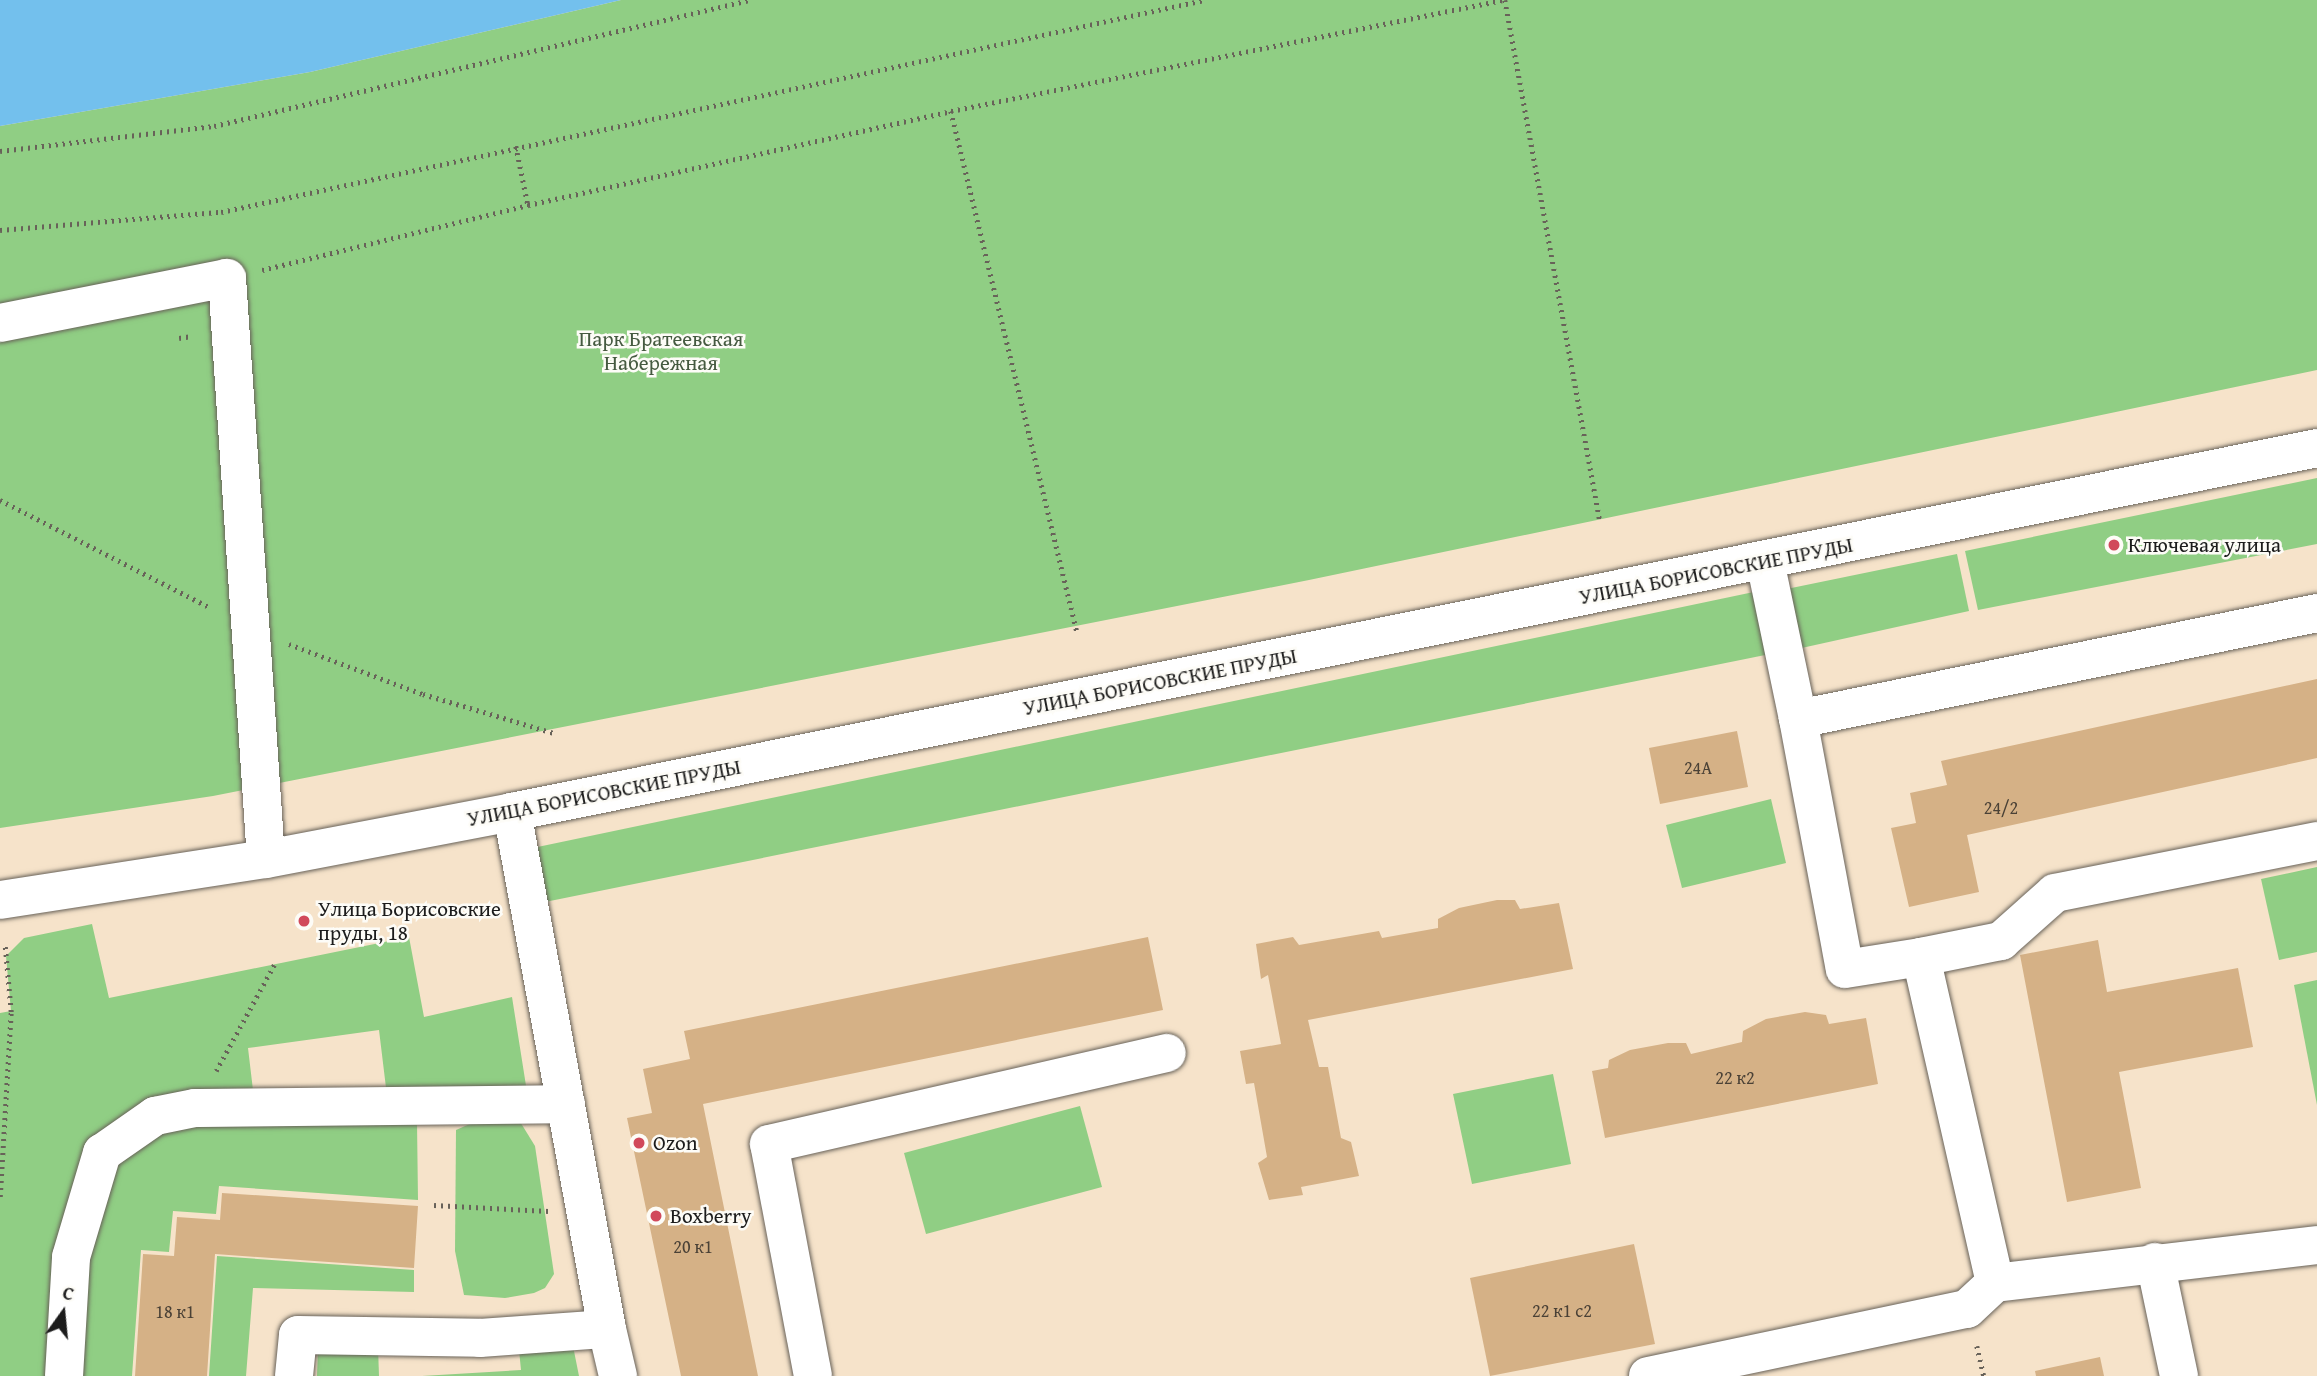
<!DOCTYPE html>
<html>
<head>
<meta charset="utf-8">
<style>
  body { margin:0 }
  #map { position:relative; width:2317px; height:1376px; overflow:hidden; background:#f6e3ca; font-family:"Gentium Book Plus",serif }
  div>[style] { position:absolute }
  .green>* { inset:0; background:#90ce84 }
  .water>* { inset:0; background:#73c0ed }
  .building>* { inset:0; background:#d5b186 }
  .path>* { height:4.5px; margin-top:-2.25px; transform-origin:0; background:repeating-linear-gradient(90deg,#686259 0 2px,transparent 0 7px) }
  .roads { filter:drop-shadow(0 0 2px #686259) drop-shadow(0 0 2px #686259) }
  .minor>* { height:38px; margin:-19px; padding:0 19px; transform-origin:19px; border-radius:19px; background:#fff }
  .dots>* { width:19px; height:19px; translate:-50% -50%; box-sizing:border-box; border:4px solid #fdfcf7; border-radius:50% }
  span { translate:-50% -50%; white-space:nowrap; text-align:center; line-height:1.15; -webkit-text-stroke:5px #fdfcf7; paint-order:stroke }
  .number-label { font-size:18px; color:#4a4136 }
  .number-label span { -webkit-text-stroke-width:0 }
  .park-label { font-size:21px; color:#455a40 }
  .poi-label { font-size:21px; color:#1c1c1c }
  .left { translate:0 -50%; text-align:left }
  .street-label { font-size:21px; color:#1c1c1c }
  .north { position:absolute; left:28px; top:1278px; width:70px; height:70px; -webkit-text-stroke:5px #fdfcf7; paint-order:stroke; rotate:15deg; font-size:19px; font-weight:700; line-height:28px; text-align:center; color:#1c1c1c }
  .north::after { content:''; display:block; margin:auto; width:24px; height:32px; background:#1c1c1c; clip-path:polygon(50% 0,100% 100%,50% 72%,0 100%) }
</style>
</head>
<body>
<div id="map">
  <div class="green">
    <i style="clip-path:polygon(621px 0,2317px 0,2317px 370px,1309px 580px,213px 796px,0 828px,0 126px,310px 72px)"></i>
    <i style="clip-path:polygon(2317px 478px,2317px 544px,1978px 610px,1965px 551px)"></i>
    <i style="clip-path:polygon(1957px 554px,1969px 611px,1788px 651px,1777px 591px)"></i>
    <i style="clip-path:polygon(1768px 589px,1780px 652px,540px 903px,528px 849px)"></i>
    <i style="clip-path:polygon(1771px 799px,1786px 863px,1682px 888px,1666px 825px)"></i>
    <i style="clip-path:polygon(2317px 867px,2317px 952px,2279px 960px,2261px 879px)"></i>
    <i style="clip-path:polygon(92px 924px,109px 998px,409px 937px,424px 1017px,512px 997px,527px 1092px,387px 1096px,379px 1030px,248px 1048px,255px 1107px,195px 1108px,102px 1153px,64px 1376px,0 1376px,0 1013px,11px 1011px,6px 956px,24px 938px)"></i>
    <i style="clip-path:polygon(2317px 980px,2317px 1105px,2294px 985px)"></i>
    <i style="clip-path:polygon(1553px 1074px,1571px 1164px,1472px 1184px,1453px 1094px)"></i>
    <i style="clip-path:polygon(1080px 1106px,1102px 1187px,926px 1234px,904px 1153px)"></i>
    <i style="clip-path:polygon(519px 1120px,535px 1146px,554px 1274px,545px 1288px,534px 1293px,505px 1298px,464px 1295px,455px 1251px,456px 1130px,472px 1123px)"></i>
    <i style="clip-path:polygon(417px 1122px,418px 1200px,219px 1186px,216px 1214px,173px 1211px,169px 1252px,141px 1250px,132px 1376px,69px 1376px,101px 1177px,176px 1123px)"></i>
    <i style="clip-path:polygon(217px 1256px,414px 1270px,414px 1292px,253px 1288px,246px 1376px,209px 1376px)"></i>
    <i style="clip-path:polygon(571px 1336px,579px 1376px,422px 1376px,521px 1370px,518px 1340px)"></i>
    <i style="clip-path:polygon(378px 1347px,379px 1376px,317px 1376px,318px 1348px)"></i>
  </div>
  <div class="water">
    <i style="clip-path:polygon(0 0,621px 0,310px 72px,0 126px)"></i>
  </div>
  <div class="building">
    <i style="clip-path:polygon(2317px 679px,2317px 758px,1967px 835px,1979px 892px,1909px 907px,1891px 828px,1916px 823px,1910px 793px,1947px 785px,1941px 761px)"></i>
    <i style="clip-path:polygon(1737px 731px,1748px 787px,1660px 804px,1649px 748px)"></i>
    <i style="clip-path:polygon(1497px 900px,1515px 900px,1520px 909px,1559px 903px,1573px 969px,1308px 1020px,1319px 1067px,1328px 1067px,1341px 1138px,1351px 1142px,1359px 1176px,1301px 1187px,1303px 1195px,1269px 1200px,1258px 1163px,1267px 1157px,1254px 1083px,1246px 1084px,1240px 1051px,1281px 1044px,1268px 975px,1261px 979px,1256px 944px,1293px 937px,1299px 945px,1379px 931px,1382px 938px,1438px 928px,1438px 919px,1459px 908px)"></i>
    <i style="clip-path:polygon(1148px 937px,1163px 1010px,703px 1104px,758px 1376px,681px 1376px,627px 1118px,652px 1113px,643px 1069px,690px 1059px,684px 1031px)"></i>
    <i style="clip-path:polygon(2098px 940px,2107px 992px,2238px 968px,2253px 1047px,2119px 1072px,2141px 1188px,2067px 1202px,2020px 955px)"></i>
    <i style="clip-path:polygon(1805px 1012px,1826px 1015px,1829px 1024px,1866px 1018px,1878px 1084px,1605px 1138px,1592px 1071px,1608px 1068px,1609px 1060px,1630px 1050px,1668px 1043px,1686px 1043px,1691px 1054px,1742px 1042px,1743px 1031px,1766px 1019px)"></i>
    <i style="clip-path:polygon(222px 1193px,418px 1206px,414px 1268px,215px 1254px,207px 1376px,135px 1376px,143px 1254px,174px 1256px,177px 1217px,220px 1220px)"></i>
    <i style="clip-path:polygon(1634px 1244px,1655px 1344px,1490px 1376px,1470px 1278px)"></i>
    <i style="clip-path:polygon(2100px 1357px,2104px 1376px,2036px 1376px,2035px 1371px)"></i>
  </div>
  <div class="path">
    <i style="left:1505px;top:0;width:530px;rotate:79.67deg"></i>
    <i style="left:951px;top:111px;width:536px;rotate:76.4deg"></i>
    <i style="left:516px;top:146px;width:60px;rotate:78.5deg"></i>
    <i style="left:0;top:151px;width:215px;rotate:-6.7deg"></i>
    <i style="left:214px;top:126px;width:551px;rotate:-13.23deg"></i>
    <i style="left:0;top:230px;width:222px;rotate:-4.7deg"></i>
    <i style="left:221px;top:212px;width:1007px;rotate:-12.16deg"></i>
    <i style="left:262px;top:270px;width:274px;rotate:-13.7deg"></i>
    <i style="left:528px;top:205px;width:433px;rotate:-12.5deg"></i>
    <i style="left:951px;top:111px;width:563px;rotate:-11.37deg"></i>
    <i style="left:179px;top:338px;width:13px;rotate:-9deg"></i>
    <i style="left:0;top:500px;width:237px;rotate:27.1deg"></i>
    <i style="left:289px;top:644px;width:143px;rotate:20.5deg"></i>
    <i style="left:423px;top:694px;width:137px;rotate:16.6deg"></i>
    <i style="left:216px;top:1071px;width:121px;rotate:-61.3deg"></i>
    <i style="left:0;top:1197px;width:185px;rotate:-86.6deg"></i>
    <i style="left:11px;top:1012px;width:66px;rotate:-95.2deg"></i>
    <i style="left:434px;top:1205px;width:115px;rotate:3deg"></i>
    <i style="left:1977px;top:1346px;width:31px;rotate:77deg"></i>
  </div>
  <div class="roads">
    <div class="minor">
      <i style="left:0;top:323px;width:231px;rotate:-11.2deg"></i>
      <i style="left:227px;top:278px;width:582px;rotate:86.16deg"></i>
      <i style="left:1765px;top:561px;width:161px;rotate:78.2deg"></i>
      <i style="left:1798px;top:719px;width:530px;rotate:-11.54deg"></i>
      <i style="left:1798px;top:719px;width:254px;rotate:79.4deg"></i>
      <i style="left:1845px;top:969px;width:77px;rotate:-9deg"></i>
      <i style="left:1921px;top:957px;width:334px;rotate:77.2deg"></i>
      <i style="left:1995px;top:1283px;width:324px;rotate:-6.7deg"></i>
      <i style="left:0;top:900px;width:269px;rotate:-8.8deg"></i>
      <i style="left:266px;top:859px;width:250px;rotate:-10.8deg"></i>
      <i style="left:512px;top:812px;width:1841px;rotate:-11.4deg"></i>
      <i style="left:1921px;top:957px;width:82px;rotate:-11.3deg"></i>
      <i style="left:2001px;top:941px;width:72px;rotate:-41.6deg"></i>
      <i style="left:2055px;top:893px;width:267px;rotate:-11.2deg"></i>
      <i style="left:2155px;top:1262px;width:116px;rotate:78.1deg"></i>
      <i style="left:607px;top:1329px;width:48px;rotate:76.8deg"></i>
      <i style="left:64px;top:1376px;width:119px;rotate:-86.6deg"></i>
      <i style="left:71px;top:1257px;width:109px;rotate:-73.4deg"></i>
      <i style="left:102px;top:1153px;width:65px;rotate:-34.9deg"></i>
      <i style="left:155px;top:1116px;width:41px;rotate:-11.3deg"></i>
      <i style="left:195px;top:1108px;width:371px;rotate:-0.6deg"></i>
      <i style="left:294px;top:1376px;width:41px;rotate:-84.4deg"></i>
      <i style="left:298px;top:1335px;width:182px;rotate:0.9deg"></i>
      <i style="left:480px;top:1338px;width:127px;rotate:-4.1deg"></i>
      <i style="left:607px;top:1329px;width:526px;rotate:-100.41deg"></i>
      <i style="left:813px;top:1376px;width:236px;rotate:-100.7deg"></i>
      <i style="left:769px;top:1144px;width:408px;rotate:-12.9deg"></i>
      <i style="left:1648px;top:1376px;width:326px;rotate:-11.9deg"></i>
      <i style="left:1967px;top:1309px;width:38px;rotate:-43deg"></i>
    </div>
  </div>
  <div class="dots">
    <i style="left:2114px;top:545px;background:#d1495b"></i>
    <i style="left:304px;top:921px;background:#d1495b"></i>
    <i style="left:639px;top:1143px;background:#d1495b"></i>
    <i style="left:656px;top:1216px;background:#d1495b"></i>
  </div>
  <div class="number-label">
    <span style="left:1698px;top:768px">24А</span>
    <span style="left:2001px;top:808px">24/2</span>
    <span style="left:1735px;top:1078px">22 к2</span>
    <span style="left:693px;top:1247px">20 к1</span>
    <span style="left:1562px;top:1311px">22 к1 с2</span>
    <span style="left:175px;top:1312px">18 к1</span>
  </div>
  <div class="park-label">
    <span style="left:661px;top:351px">Парк Братеевская<br>Набережная</span>
  </div>
  <div class="poi-label">
    <span class="left" style="left:2128px;top:545px">Ключевая улица</span>
    <span class="left" style="left:318px;top:921px">Улица Борисовские<br>пруды, 18</span>
    <span class="left" style="left:653px;top:1143px">Ozon</span>
    <span class="left" style="left:670px;top:1216px">Boxberry</span>
  </div>
  <div class="street-label">
    <span style="left:1716px;top:571px;rotate:-11deg">УЛИЦА БОРИСОВСКИЕ ПРУДЫ</span>
    <span style="left:1160px;top:682px;rotate:-11deg">УЛИЦА БОРИСОВСКИЕ ПРУДЫ</span>
    <span style="left:604px;top:793px;rotate:-11deg">УЛИЦА БОРИСОВСКИЕ ПРУДЫ</span>
  </div>
  <div class="north">С</div>
</div>
</body>
</html>
